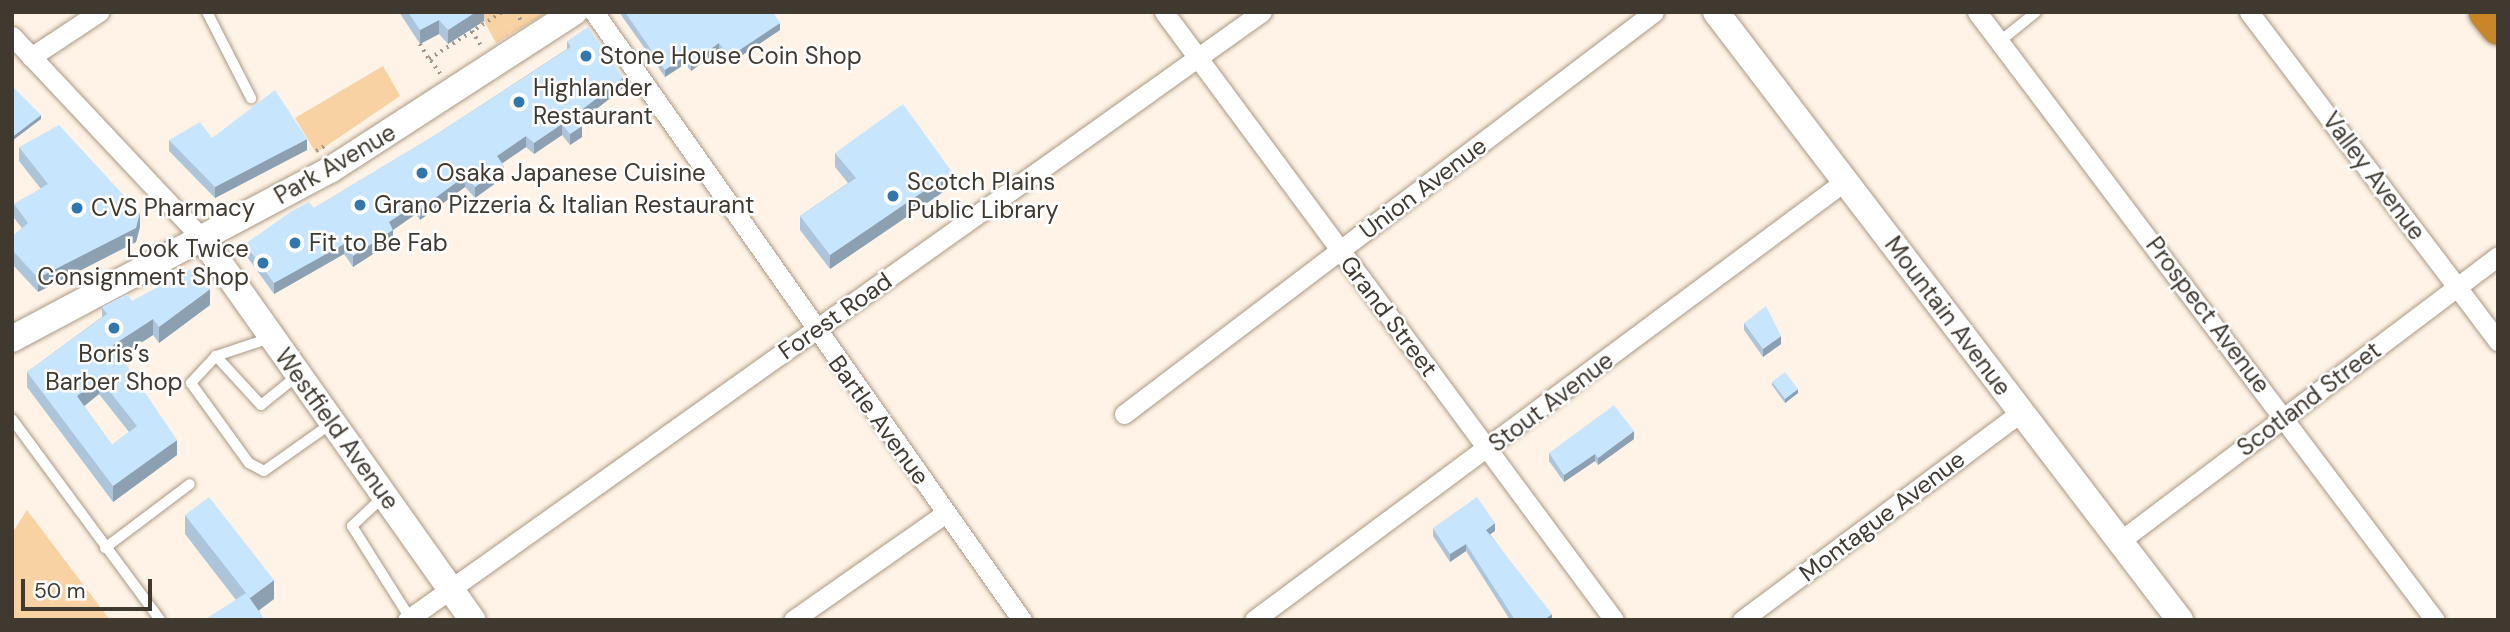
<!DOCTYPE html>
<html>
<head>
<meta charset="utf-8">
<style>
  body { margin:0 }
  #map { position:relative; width:2510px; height:632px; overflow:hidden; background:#fef3e6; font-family:"DM Sans",sans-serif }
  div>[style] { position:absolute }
  .green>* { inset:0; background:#f9d2a3 }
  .path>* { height:3.5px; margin-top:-1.75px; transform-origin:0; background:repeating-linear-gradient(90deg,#a1988d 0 2px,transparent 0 7px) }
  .roads { filter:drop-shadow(0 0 2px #aa9984) drop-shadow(0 0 2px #aa9984) }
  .lane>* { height:10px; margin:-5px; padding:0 5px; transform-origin:5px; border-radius:5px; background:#fff }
  .street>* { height:19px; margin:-9.5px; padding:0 9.5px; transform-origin:9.5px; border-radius:9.5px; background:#fff }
  .secondary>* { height:26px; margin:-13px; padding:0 13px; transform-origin:13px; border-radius:13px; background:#fff }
  .highway>* { height:35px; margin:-17.5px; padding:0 17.5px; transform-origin:17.5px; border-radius:17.5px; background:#c78728 }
  .wall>* { inset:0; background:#acc5da }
  .shaded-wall>* { inset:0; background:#8ca0b2 }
  .building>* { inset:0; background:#c8e5fe }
  .dots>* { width:19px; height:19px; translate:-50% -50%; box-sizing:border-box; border:4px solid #fff; border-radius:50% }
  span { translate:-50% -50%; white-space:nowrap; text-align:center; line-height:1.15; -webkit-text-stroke:5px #fff; paint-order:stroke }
  .poi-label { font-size:24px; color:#403930 }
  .left { translate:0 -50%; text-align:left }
  .right { translate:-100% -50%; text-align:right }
  .street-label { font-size:24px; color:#403930 }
  .frame { position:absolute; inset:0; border:14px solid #403930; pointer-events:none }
  .scale { position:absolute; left:21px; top:579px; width:131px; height:32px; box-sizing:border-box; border:4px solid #403930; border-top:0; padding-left:9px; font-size:21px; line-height:24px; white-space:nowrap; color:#403930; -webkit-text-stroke:5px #fff; paint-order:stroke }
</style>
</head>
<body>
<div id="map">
  <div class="green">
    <i style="clip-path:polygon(479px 12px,548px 12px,496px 43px)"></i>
    <i style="clip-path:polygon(383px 66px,400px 96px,316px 153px,295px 118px)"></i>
    <i style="clip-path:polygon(27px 510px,110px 620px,12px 620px,12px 533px)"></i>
  </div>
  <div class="path">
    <i style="left:516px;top:12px;width:12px;rotate:59deg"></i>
    <i style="left:472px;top:31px;width:19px;rotate:58deg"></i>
    <i style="left:420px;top:44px;width:17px;rotate:59deg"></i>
    <i style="left:440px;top:74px;width:19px;rotate:-126deg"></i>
    <i style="left:429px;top:59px;width:87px;rotate:-32.8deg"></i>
    <i style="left:316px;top:151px;width:12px;rotate:-31deg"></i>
  </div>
  <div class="roads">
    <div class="lane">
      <i style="left:207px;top:12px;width:97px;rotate:62.9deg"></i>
      <i style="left:1999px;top:42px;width:48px;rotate:-39deg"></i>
      <i style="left:216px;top:356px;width:57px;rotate:-18.4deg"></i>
      <i style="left:297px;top:376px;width:46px;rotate:141.1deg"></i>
      <i style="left:261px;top:405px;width:67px;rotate:-132.6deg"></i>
      <i style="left:216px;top:356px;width:37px;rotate:133deg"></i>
      <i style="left:191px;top:383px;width:99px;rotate:54.1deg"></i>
      <i style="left:249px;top:463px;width:17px;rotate:28deg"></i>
      <i style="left:264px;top:471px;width:83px;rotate:-35.2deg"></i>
      <i style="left:12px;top:419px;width:250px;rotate:53.6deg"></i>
      <i style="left:384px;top:496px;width:44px;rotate:136.8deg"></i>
      <i style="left:352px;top:526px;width:109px;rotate:57.8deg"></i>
      <i style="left:105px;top:548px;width:106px;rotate:-37deg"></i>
    </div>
    <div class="street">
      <i style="left:594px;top:12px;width:744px;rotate:54.86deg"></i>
      <i style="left:1164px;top:12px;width:756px;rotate:53.49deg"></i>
      <i style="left:1977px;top:12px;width:761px;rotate:53.01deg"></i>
      <i style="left:2249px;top:12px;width:413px;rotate:52.9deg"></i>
      <i style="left:12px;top:36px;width:277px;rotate:46.8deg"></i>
      <i style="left:31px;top:57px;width:82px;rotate:-33.5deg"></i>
      <i style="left:1124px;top:414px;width:665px;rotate:-37.18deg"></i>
      <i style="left:2120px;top:541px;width:473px;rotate:-37deg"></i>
      <i style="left:407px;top:620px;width:1049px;rotate:-35.42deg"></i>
      <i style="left:793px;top:620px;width:187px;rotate:-35deg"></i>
      <i style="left:1254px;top:620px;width:736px;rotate:-36.61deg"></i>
      <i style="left:1742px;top:620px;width:348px;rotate:-36.7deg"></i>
    </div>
    <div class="secondary">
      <i style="left:1716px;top:12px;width:765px;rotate:52.65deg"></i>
      <i style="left:202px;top:238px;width:468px;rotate:54.7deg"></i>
      <i style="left:12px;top:339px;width:360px;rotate:-28deg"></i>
      <i style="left:330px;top:170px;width:291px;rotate:-32.9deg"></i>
    </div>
    <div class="highway">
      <i style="left:2486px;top:12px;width:19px;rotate:51deg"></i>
    </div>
  </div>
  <div class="wall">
    <i style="clip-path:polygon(399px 12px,484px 12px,484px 21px,448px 44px,439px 34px,420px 44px)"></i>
    <i style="clip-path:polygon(621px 12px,773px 12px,780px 30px,729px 64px,719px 50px,691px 71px,685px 64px,665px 77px,621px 15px)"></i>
    <i style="clip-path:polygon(567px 41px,623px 88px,580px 122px,582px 137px,570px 145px,562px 135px,534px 154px,526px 147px,502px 163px,504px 177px,475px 198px,465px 187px,420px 220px,416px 214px,393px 230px,393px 241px,353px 267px,344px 254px,274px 294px,245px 254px,245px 244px,314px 208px,437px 134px,567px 49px)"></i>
    <i style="clip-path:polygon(212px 138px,307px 150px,215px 198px,169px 151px,169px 140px)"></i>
    <i style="clip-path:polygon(19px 147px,140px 227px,136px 242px,38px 292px,12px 264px,12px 237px,22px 228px,14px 218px,14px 204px,41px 189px,19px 161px)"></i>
    <i style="clip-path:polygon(835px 153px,952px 186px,830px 269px,800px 230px,800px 216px,848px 183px,835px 167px)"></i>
    <i style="clip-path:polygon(evenodd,132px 301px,210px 305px,159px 343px,153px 335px,121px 356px,177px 455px,113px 502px,27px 387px,27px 372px,102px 317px,102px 307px,132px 301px,99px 394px,129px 432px,112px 445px,84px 406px,99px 394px)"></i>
    <i style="clip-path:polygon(1744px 323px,1781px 344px,1763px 357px,1744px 330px)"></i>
    <i style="clip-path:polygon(1772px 382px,1798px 393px,1785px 403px,1772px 385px)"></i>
    <i style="clip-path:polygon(1634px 439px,1598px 465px,1595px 461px,1564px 482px,1549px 461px,1549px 453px)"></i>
    <i style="clip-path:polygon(185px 515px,274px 599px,259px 610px,263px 620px,236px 600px,185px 534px)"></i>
    <i style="clip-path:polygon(1433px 528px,1495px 531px,1490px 534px,1552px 620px,1510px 620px,1466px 551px,1450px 562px,1433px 536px)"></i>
  </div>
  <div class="shaded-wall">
    <i style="clip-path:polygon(476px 12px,484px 12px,484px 21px,448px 44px,448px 30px)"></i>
    <i style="clip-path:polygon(439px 20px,439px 34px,420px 44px,420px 30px)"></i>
    <i style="clip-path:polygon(780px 23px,780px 30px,729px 64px,729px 57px)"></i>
    <i style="clip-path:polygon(719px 43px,719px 50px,691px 71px,691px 63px)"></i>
    <i style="clip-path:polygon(685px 56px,685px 64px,665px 77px,665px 70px)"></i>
    <i style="clip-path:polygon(623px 78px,623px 88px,575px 126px,575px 115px)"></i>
    <i style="clip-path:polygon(41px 115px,41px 119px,12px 141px,12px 137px)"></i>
    <i style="clip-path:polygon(562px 124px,562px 135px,534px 154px,534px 143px)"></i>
    <i style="clip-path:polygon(582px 126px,582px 137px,570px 145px,570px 134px)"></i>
    <i style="clip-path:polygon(526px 136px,526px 147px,497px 167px,497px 156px)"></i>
    <i style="clip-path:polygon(307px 139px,307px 150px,215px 198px,215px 187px)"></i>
    <i style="clip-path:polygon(504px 166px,504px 177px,475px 198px,475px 187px)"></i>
    <i style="clip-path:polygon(952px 172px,952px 186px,830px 269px,830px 255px)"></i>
    <i style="clip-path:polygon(465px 176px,465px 187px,420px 220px,420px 209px)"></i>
    <i style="clip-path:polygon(416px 204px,416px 214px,393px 230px,393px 241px,353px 267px,353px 256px,389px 222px)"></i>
    <i style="clip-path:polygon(140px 213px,140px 227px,136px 242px,38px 292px,38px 278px)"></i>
    <i style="clip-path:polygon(344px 244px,344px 254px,274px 294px,274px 283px)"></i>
    <i style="clip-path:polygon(210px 289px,210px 305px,159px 343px,159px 327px)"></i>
    <i style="clip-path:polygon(153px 319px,153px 335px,113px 361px,113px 345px)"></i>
    <i style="clip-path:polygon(1781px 336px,1781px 344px,1763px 357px,1763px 349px)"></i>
    <i style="clip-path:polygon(99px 378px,99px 394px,77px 412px,77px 396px)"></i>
    <i style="clip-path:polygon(1798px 389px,1798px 393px,1785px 403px,1785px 399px)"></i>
    <i style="clip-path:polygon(1634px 431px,1634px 439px,1598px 465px,1598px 458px)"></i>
    <i style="clip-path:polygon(177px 440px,177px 455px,113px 502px,113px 486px)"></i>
    <i style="clip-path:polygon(1595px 454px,1595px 461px,1564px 482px,1564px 475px)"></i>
    <i style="clip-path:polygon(1495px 523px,1495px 531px,1486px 537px,1486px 530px)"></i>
    <i style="clip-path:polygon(1466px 544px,1466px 551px,1450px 562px,1450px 554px)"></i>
    <i style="clip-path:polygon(274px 580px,274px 599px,250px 617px,250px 598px)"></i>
    <i style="clip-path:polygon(1552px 614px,1552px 620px,1544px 620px)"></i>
  </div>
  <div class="building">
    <i style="clip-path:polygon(408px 12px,476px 12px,448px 30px,439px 20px,420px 30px)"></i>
    <i style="clip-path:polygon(625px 12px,773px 12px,780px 23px,729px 57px,719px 43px,691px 63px,685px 56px,665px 70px)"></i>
    <i style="clip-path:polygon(588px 27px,623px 78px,575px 115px,582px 126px,570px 134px,562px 124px,534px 143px,526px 136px,497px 156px,504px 166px,475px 187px,465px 176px,420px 209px,416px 204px,389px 222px,393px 230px,353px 256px,344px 244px,274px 283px,245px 244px,292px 211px,309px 202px,314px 208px,437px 134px,571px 47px,567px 41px)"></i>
    <i style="clip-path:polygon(12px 86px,41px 115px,12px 137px)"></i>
    <i style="clip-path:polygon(275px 90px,307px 139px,215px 187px,169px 140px,200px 122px,212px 138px)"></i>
    <i style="clip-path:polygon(903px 104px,952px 172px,830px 255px,800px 216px,856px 178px,835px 153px)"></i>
    <i style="clip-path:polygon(59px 125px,140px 213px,136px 228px,38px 278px,12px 250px,12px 237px,28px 223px,14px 204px,48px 184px,19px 147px)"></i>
    <i style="clip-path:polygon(evenodd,195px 267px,210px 289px,159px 327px,153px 319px,113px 345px,177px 440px,113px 486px,27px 372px,107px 314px,102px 307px,127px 294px,132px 301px,195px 267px,99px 378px,137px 426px,112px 445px,77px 396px,99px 378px)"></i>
    <i style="clip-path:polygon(1766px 306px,1781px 336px,1763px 349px,1744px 323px)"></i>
    <i style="clip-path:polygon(1785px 372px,1798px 389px,1785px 399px,1772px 382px)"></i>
    <i style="clip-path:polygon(1614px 405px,1634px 431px,1598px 458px,1595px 454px,1564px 475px,1549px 453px)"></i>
    <i style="clip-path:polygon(209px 497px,274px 580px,250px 598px,185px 515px)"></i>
    <i style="clip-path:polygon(1477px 497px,1495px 523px,1486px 530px,1552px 614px,1544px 620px,1515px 620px,1466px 544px,1450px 554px,1433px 528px)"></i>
    <i style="clip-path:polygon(246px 593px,263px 617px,260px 620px,204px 620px)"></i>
  </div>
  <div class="dots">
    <i style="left:586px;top:56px;background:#3277ac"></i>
    <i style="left:519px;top:102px;background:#3277ac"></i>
    <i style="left:422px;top:173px;background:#3277ac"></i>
    <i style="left:893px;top:196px;background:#3277ac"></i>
    <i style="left:360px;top:205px;background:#3277ac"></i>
    <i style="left:77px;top:208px;background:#3277ac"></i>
    <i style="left:295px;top:243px;background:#3277ac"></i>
    <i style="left:263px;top:263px;background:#3277ac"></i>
    <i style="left:114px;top:328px;background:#3277ac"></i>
  </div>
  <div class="poi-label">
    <span class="left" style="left:600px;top:56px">Stone House Coin Shop</span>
    <span class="left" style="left:533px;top:102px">Highlander<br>Restaurant</span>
    <span class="left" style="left:436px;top:173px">Osaka Japanese Cuisine</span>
    <span class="left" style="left:907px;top:196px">Scotch Plains<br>Public Library</span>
    <span class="left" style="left:374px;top:205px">Grano Pizzeria &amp; Italian Restaurant</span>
    <span class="left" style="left:91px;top:208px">CVS Pharmacy</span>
    <span class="left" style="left:309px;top:243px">Fit to Be Fab</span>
    <span class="right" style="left:249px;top:263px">Look Twice<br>Consignment Shop</span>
    <span style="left:114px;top:368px">Boris’s<br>Barber Shop</span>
  </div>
  <div class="street-label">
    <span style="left:335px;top:164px;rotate:-30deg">Park Avenue</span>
    <span style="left:2374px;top:176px;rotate:53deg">Valley Avenue</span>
    <span style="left:1423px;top:188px;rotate:-37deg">Union Avenue</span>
    <span style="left:2208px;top:315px;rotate:53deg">Prospect Avenue</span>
    <span style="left:835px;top:316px;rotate:-35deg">Forest Road</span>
    <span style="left:1389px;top:316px;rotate:53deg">Grand Street</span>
    <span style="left:1948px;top:316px;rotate:53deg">Mountain Avenue</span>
    <span style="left:2309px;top:399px;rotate:-37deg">Scotland Street</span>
    <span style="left:1551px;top:402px;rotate:-37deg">Stout Avenue</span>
    <span style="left:879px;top:420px;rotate:54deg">Bartle Avenue</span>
    <span style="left:337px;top:429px;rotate:54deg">Westfield Avenue</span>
    <span style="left:1882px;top:516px;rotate:-37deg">Montague Avenue</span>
  </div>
  <div class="frame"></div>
  <div class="scale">50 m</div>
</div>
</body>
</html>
